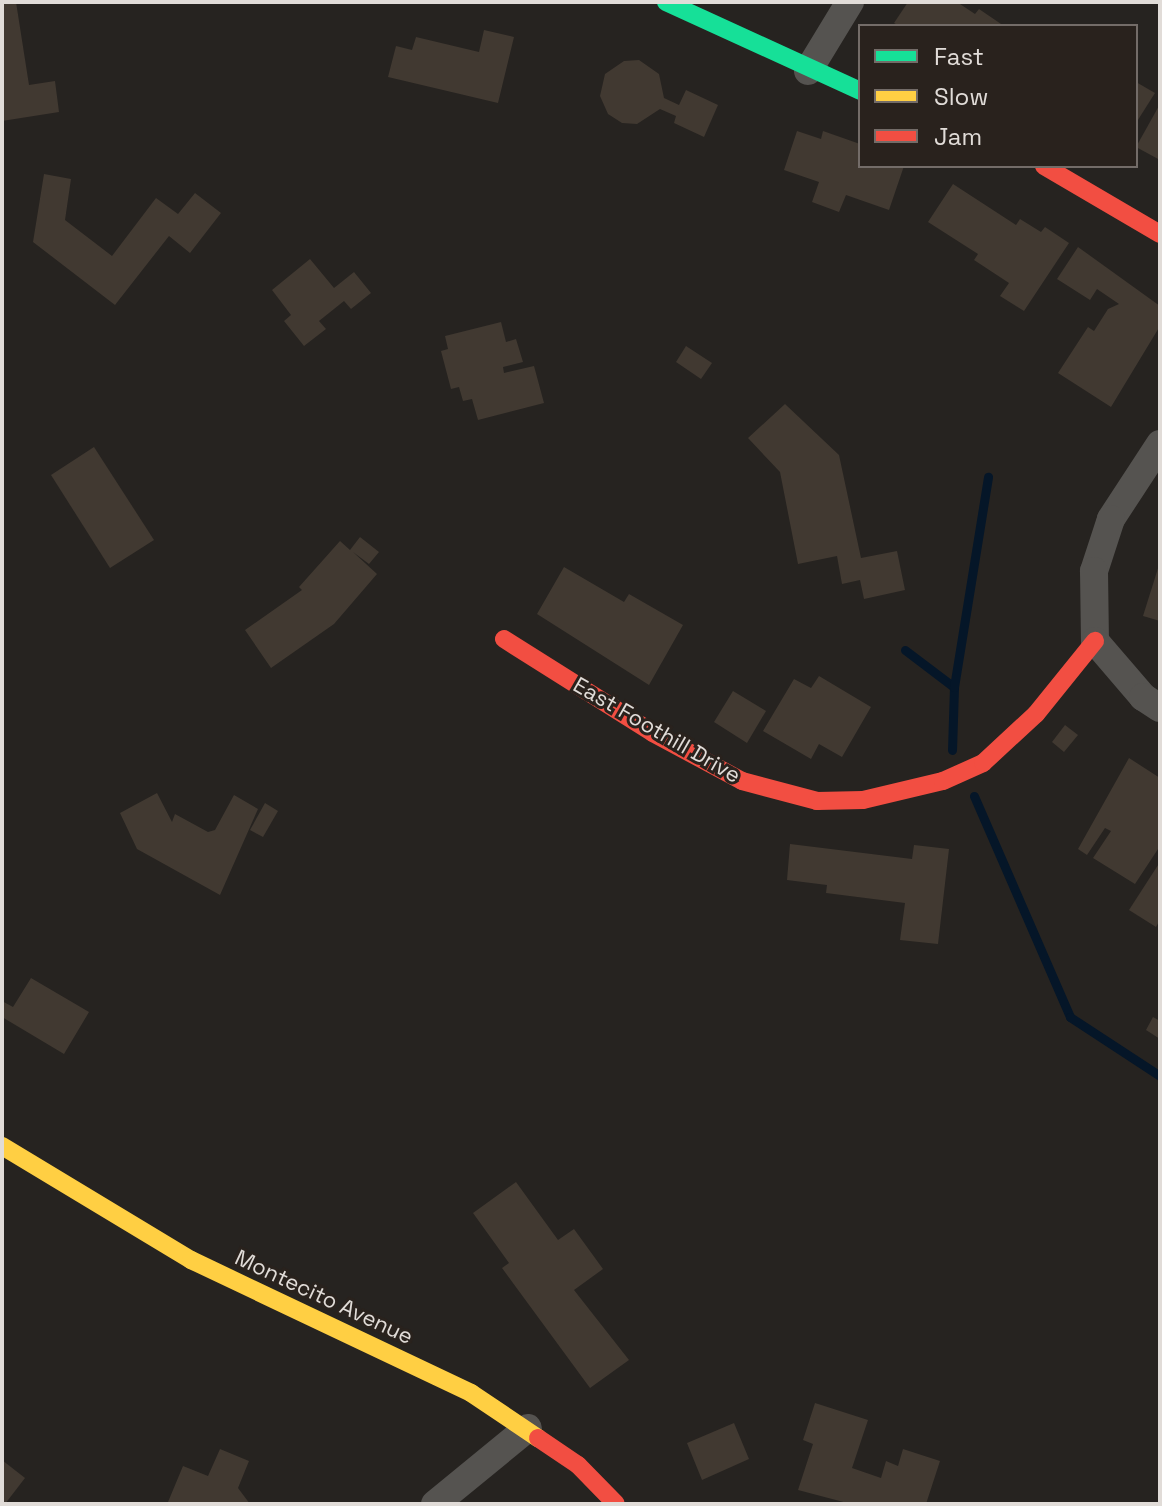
<!DOCTYPE html>
<html>
<head>
<meta charset="utf-8">
<style>
  body { margin:0 }
  #map { position:relative; width:1162px; height:1506px; overflow:hidden; background:#262320; font-family:"Space Grotesk",sans-serif }
  div>[style] { position:absolute }
  .stream>* { height:9px; margin:-4.5px; padding:0 4.5px; transform-origin:4.5px; border-radius:4.5px; background:#051628 }
  .building>* { inset:0; background:#413931 }
  .street>* { height:28px; margin:-14px; padding:0 14px; transform-origin:14px; border-radius:14px; background:#555350 }
  .fast>* { height:18px; margin:-9px; padding:0 9px; transform-origin:9px; border-radius:9px; background:#16e098 }
  .slow>* { height:18px; margin:-9px; padding:0 9px; transform-origin:9px; border-radius:9px; background:#ffcf43 }
  .jam>* { height:18px; margin:-9px; padding:0 9px; transform-origin:9px; border-radius:9px; background:#f24e42 }
  span { translate:-50% -50%; white-space:nowrap; text-align:center; line-height:1.15; -webkit-text-stroke:6px #29221d; paint-order:stroke }
  .street-label { font-size:22px; color:#e1dcd8 }
  .frame { position:absolute; inset:0; border:4px solid #e1dcd8; pointer-events:none }
  .legend { position:absolute; left:858px; top:24px; width:280px; height:144px; box-sizing:border-box; background:#29221d; border:2px solid #736c68; margin:0; padding:10px 14px; list-style:none; font-size:24px; color:#e1dcd8 }
  .legend li { display:flex; align-items:center; gap:16px; height:40px }
  .legend b { width:40px; border:2px solid #736c68 }
</style>
</head>
<body>
<div id="map">
  <div class="stream">
    <i style="left:905px;top:650px;width:61px;rotate:37.1deg"></i>
    <i style="left:954px;top:687px;width:63px;rotate:91.8deg"></i>
    <i style="left:954px;top:687px;width:213px;rotate:-80.8deg"></i>
    <i style="left:974px;top:796px;width:241px;rotate:66.5deg"></i>
    <i style="left:1070px;top:1017px;width:108px;rotate:33.2deg"></i>
  </div>
  <div class="building">
    <i style="clip-path:polygon(16px 2px,29px 85px,55px 81px,59px 112px,2px 121px,2px 3px)"></i>
    <i style="clip-path:polygon(908px 2px,957px 2px,975px 14px,979px 9px,1004px 26px,899px 26px,894px 23px)"></i>
    <i style="clip-path:polygon(484px 30px,514px 37px,498px 103px,388px 77px,396px 46px,412px 50px,416px 37px,479px 52px)"></i>
    <i style="clip-path:polygon(639px 60px,659px 74px,664px 98px,679px 105px,686px 90px,718px 105px,704px 137px,674px 123px,676px 116px,660px 109px,637px 124px,622px 123px,608px 114px,600px 96px,605px 74px,624px 61px)"></i>
    <i style="clip-path:polygon(1136px 82px,1155px 93px,1136px 123px)"></i>
    <i style="clip-path:polygon(1160px 104px,1160px 160px,1136px 147px)"></i>
    <i style="clip-path:polygon(797px 131px,821px 139px,823px 131px,860px 144px,860px 166px,904px 166px,889px 210px,846px 195px,839px 212px,812px 202px,819px 182px,784px 170px)"></i>
    <i style="clip-path:polygon(44px 174px,71px 179px,65px 220px,112px 256px,156px 198px,178px 214px,195px 193px,221px 213px,190px 253px,169px 236px,115px 305px,33px 242px)"></i>
    <i style="clip-path:polygon(953px 184px,1016px 225px,1020px 219px,1041px 232px,1045px 227px,1069px 243px,1024px 311px,1000px 296px,1009px 283px,974px 260px,978px 254px,928px 222px)"></i>
    <i style="clip-path:polygon(1078px 247px,1160px 306px,1160px 326px,1111px 407px,1058px 373px,1088px 327px,1094px 331px,1108px 309px,1119px 304px,1097px 289px,1090px 300px,1057px 279px)"></i>
    <i style="clip-path:polygon(310px 259px,334px 288px,354px 272px,371px 293px,351px 309px,344px 301px,319px 321px,326px 329px,304px 346px,284px 321px,291px 315px,272px 290px)"></i>
    <i style="clip-path:polygon(501px 322px,506px 342px,516px 339px,523px 362px,503px 367px,504px 373px,534px 366px,544px 403px,478px 420px,472px 399px,463px 401px,459px 387px,451px 389px,441px 351px,448px 349px,445px 336px)"></i>
    <i style="clip-path:polygon(686px 346px,712px 363px,701px 379px,676px 362px)"></i>
    <i style="clip-path:polygon(785px 404px,839px 455px,861px 558px,897px 551px,905px 590px,864px 599px,860px 580px,842px 584px,837px 556px,798px 564px,780px 472px,748px 438px)"></i>
    <i style="clip-path:polygon(94px 447px,154px 540px,110px 568px,51px 475px)"></i>
    <i style="clip-path:polygon(360px 537px,379px 552px,369px 564px,353px 552px,377px 574px,334px 624px,271px 668px,245px 630px,302px 590px,299px 587px,340px 541px,350px 550px)"></i>
    <i style="clip-path:polygon(1159px 565px,1160px 566px,1160px 621px,1143px 616px)"></i>
    <i style="clip-path:polygon(564px 567px,624px 602px,629px 594px,683px 625px,649px 685px,537px 614px)"></i>
    <i style="clip-path:polygon(819px 676px,871px 707px,842px 757px,819px 744px,811px 759px,763px 731px,794px 679px,811px 688px)"></i>
    <i style="clip-path:polygon(733px 691px,766px 711px,747px 743px,714px 722px)"></i>
    <i style="clip-path:polygon(1065px 725px,1078px 735px,1064px 752px,1052px 742px)"></i>
    <i style="clip-path:polygon(1129px 758px,1160px 778px,1160px 846px,1135px 884px,1093px 858px,1111px 831px,1105px 828px,1087px 855px,1078px 849px)"></i>
    <i style="clip-path:polygon(157px 793px,172px 822px,175px 814px,208px 832px,215px 830px,234px 795px,258px 809px,220px 895px,137px 849px,120px 813px)"></i>
    <i style="clip-path:polygon(265px 803px,278px 811px,263px 837px,250px 830px)"></i>
    <i style="clip-path:polygon(790px 844px,912px 859px,914px 845px,949px 849px,938px 944px,900px 940px,905px 903px,826px 893px,827px 885px,787px 880px)"></i>
    <i style="clip-path:polygon(1160px 862px,1160px 920px,1156px 927px,1129px 910px)"></i>
    <i style="clip-path:polygon(31px 978px,89px 1012px,64px 1054px,2px 1017px,2px 1001px,13px 1007px)"></i>
    <i style="clip-path:polygon(1153px 1017px,1160px 1021px,1160px 1039px,1146px 1030px)"></i>
    <i style="clip-path:polygon(516px 1182px,558px 1240px,574px 1229px,603px 1269px,574px 1290px,629px 1360px,590px 1388px,502px 1268px,509px 1263px,473px 1213px)"></i>
    <i style="clip-path:polygon(815px 1403px,868px 1420px,852px 1468px,881px 1478px,886px 1461px,898px 1466px,903px 1449px,940px 1461px,926px 1504px,851px 1504px,798px 1490px,813px 1444px,803px 1440px)"></i>
    <i style="clip-path:polygon(734px 1423px,749px 1459px,702px 1480px,687px 1443px)"></i>
    <i style="clip-path:polygon(220px 1449px,249px 1461px,238px 1488px,250px 1504px,168px 1502px,183px 1466px,208px 1476px)"></i>
    <i style="clip-path:polygon(2px 1460px,25px 1478px,5px 1504px,2px 1504px)"></i>
  </div>
  <div class="street">
    <i style="left:808px;top:71px;width:81px;rotate:-58.7deg"></i>
    <i style="left:1160px;top:444px;width:90px;rotate:123.2deg"></i>
    <i style="left:1111px;top:519px;width:55px;rotate:108.1deg"></i>
    <i style="left:1094px;top:571px;width:70px;rotate:89.2deg"></i>
    <i style="left:1095px;top:641px;width:74px;rotate:49.4deg"></i>
    <i style="left:1143px;top:697px;width:20px;rotate:33deg"></i>
    <i style="left:435px;top:1504px;width:120px;rotate:-39.3deg"></i>
  </div>
  <div class="fast">
    <i style="left:666px;top:2px;width:213px;rotate:24.6deg"></i>
  </div>
  <div class="slow">
    <i style="left:2px;top:1146px;width:221px;rotate:31.1deg"></i>
    <i style="left:191px;top:1260px;width:310px;rotate:25.4deg"></i>
    <i style="left:471px;top:1393px;width:81px;rotate:33.9deg"></i>
  </div>
  <div class="jam">
    <i style="left:1044px;top:166px;width:134px;rotate:30.4deg"></i>
    <i style="left:504px;top:639px;width:176px;rotate:32.2deg"></i>
    <i style="left:653px;top:733px;width:101px;rotate:28.3deg"></i>
    <i style="left:742px;top:781px;width:78px;rotate:14.9deg"></i>
    <i style="left:817px;top:801px;width:46px;rotate:-1.2deg"></i>
    <i style="left:863px;top:800px;width:82px;rotate:-13.4deg"></i>
    <i style="left:943px;top:781px;width:44px;rotate:-24.2deg"></i>
    <i style="left:983px;top:763px;width:72px;rotate:-42.8deg"></i>
    <i style="left:1036px;top:714px;width:94px;rotate:-51.1deg"></i>
    <i style="left:538px;top:1438px;width:48px;rotate:34deg"></i>
    <i style="left:578px;top:1465px;width:54px;rotate:45.7deg"></i>
  </div>
  <div class="street-label">
    <span style="left:657px;top:730px;rotate:30deg">East Foothill Drive</span>
    <span style="left:324px;top:1297px;rotate:25deg">Montecito Avenue</span>
  </div>
  <div class="frame"></div>
  <ul class="legend">
  <li><b style="height:10px;background:#16e098"></b>Fast</li>
  <li><b style="height:10px;background:#ffcf43"></b>Slow</li>
  <li><b style="height:10px;background:#f24e42"></b>Jam</li>
  </ul>
</div>
</body>
</html>
